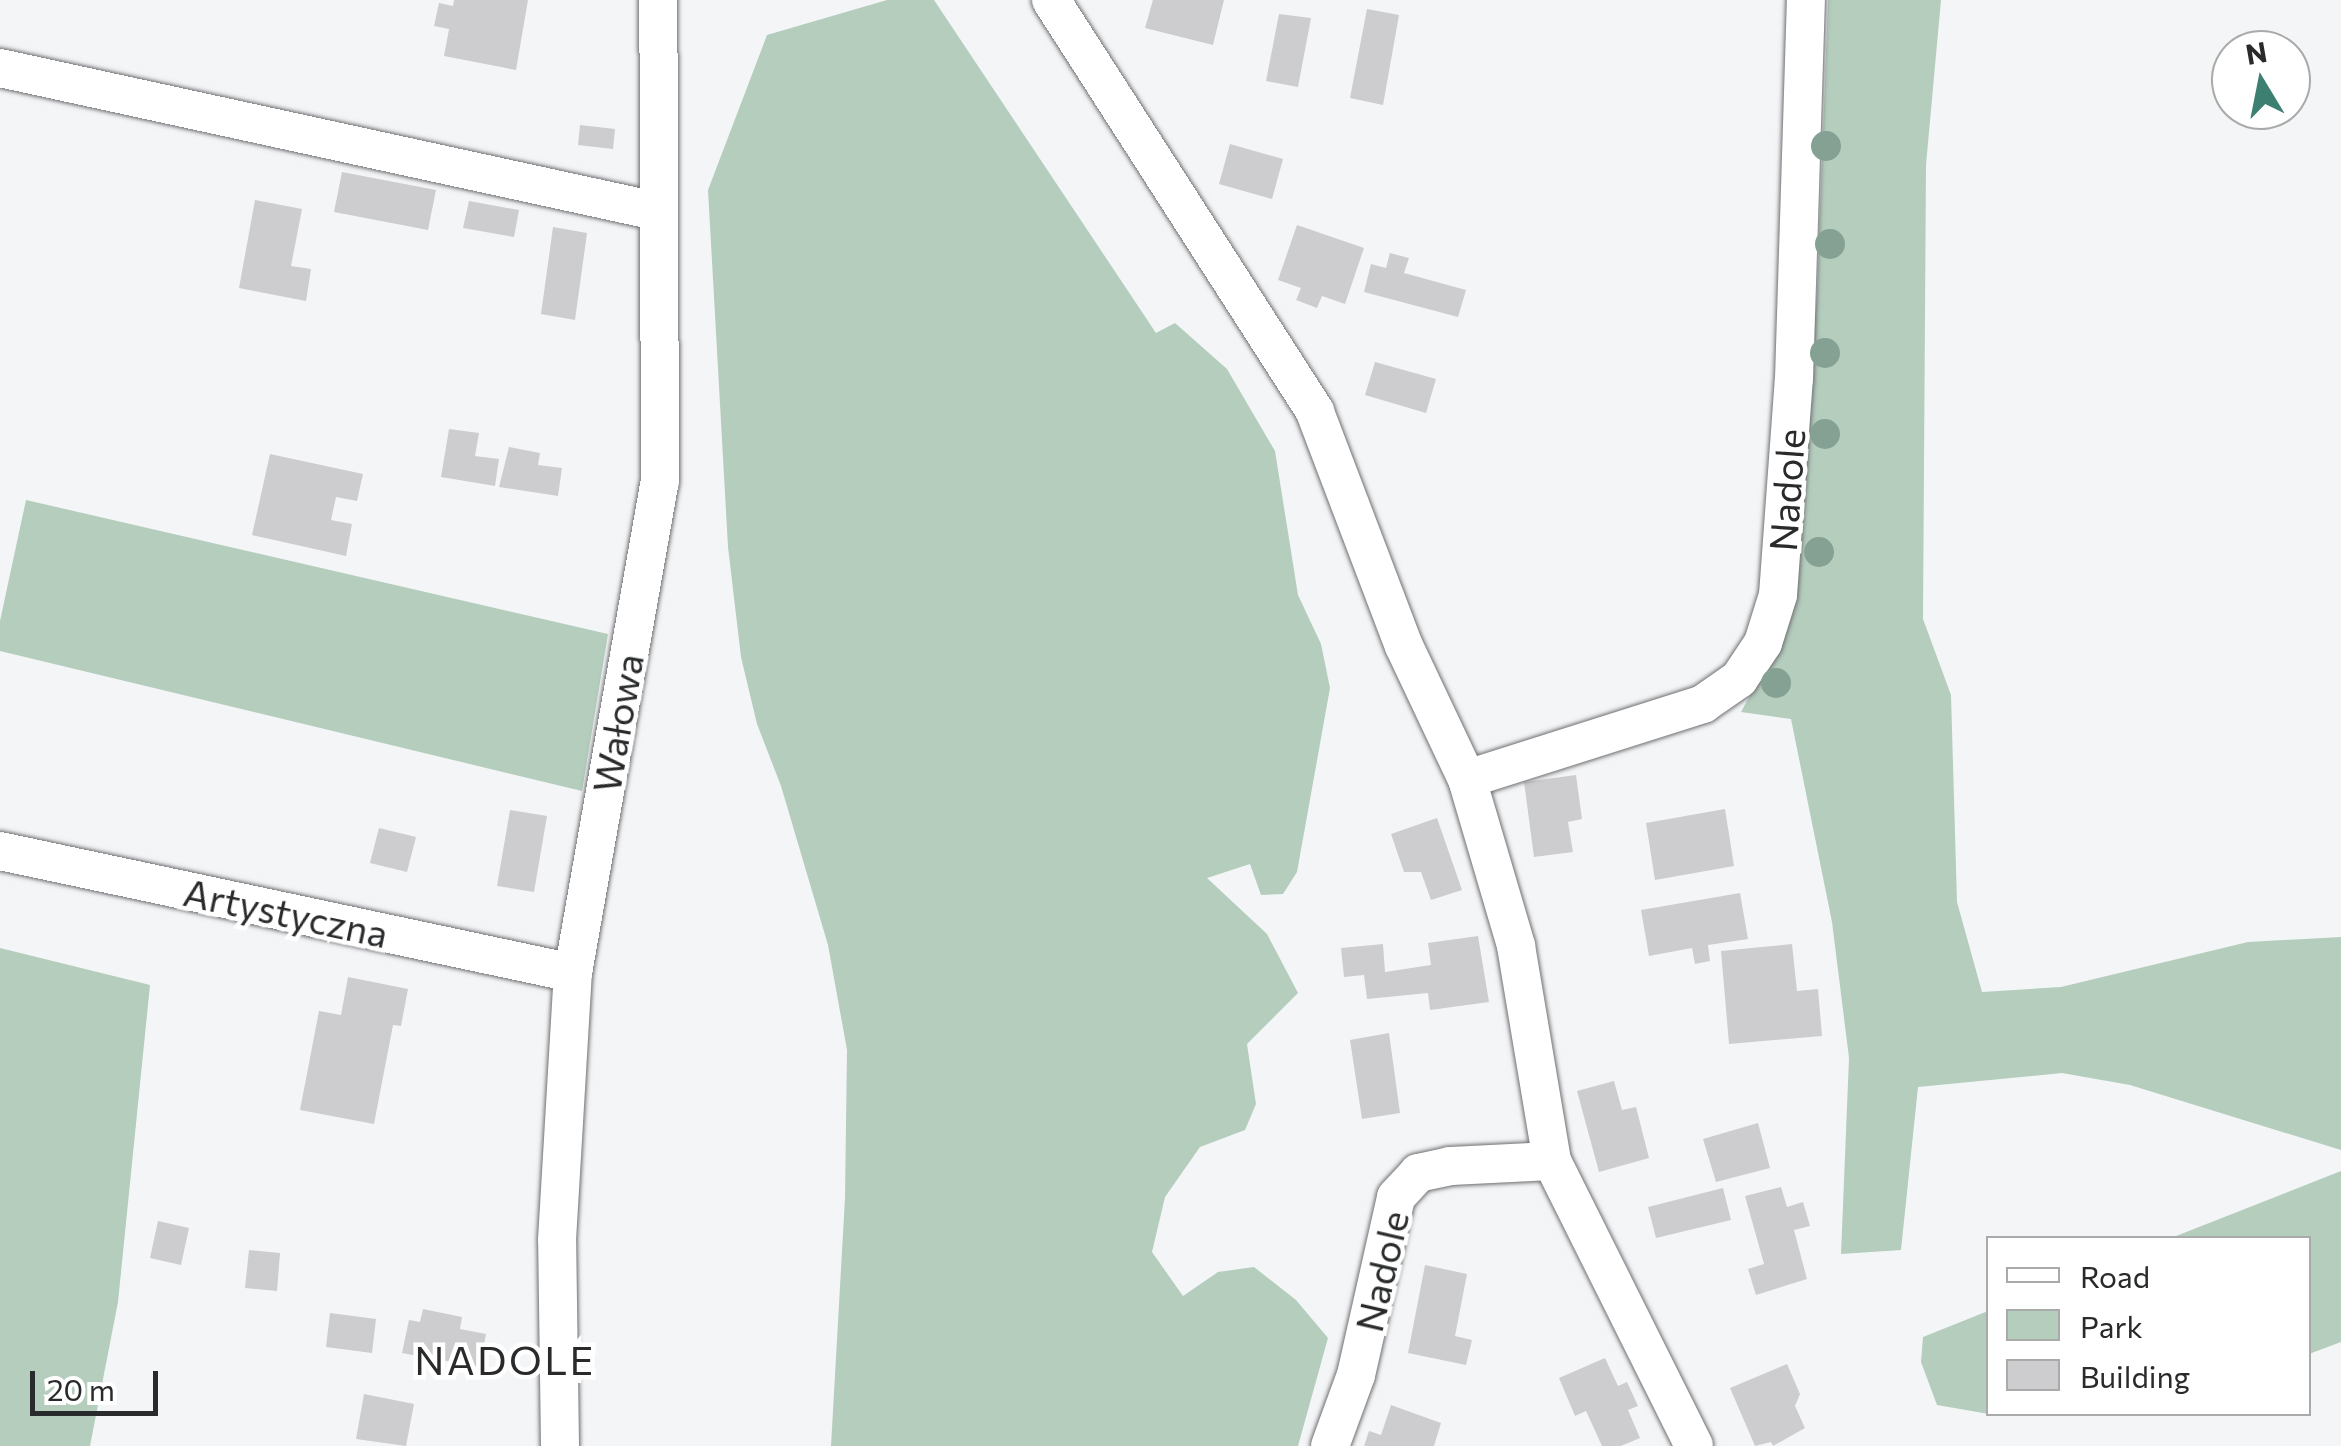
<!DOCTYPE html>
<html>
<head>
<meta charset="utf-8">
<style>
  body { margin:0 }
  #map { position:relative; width:2341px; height:1446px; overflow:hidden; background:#f4f5f7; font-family:Commissioner,sans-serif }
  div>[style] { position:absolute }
  .green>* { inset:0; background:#b4cdbd }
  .building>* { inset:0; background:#cdcdcf }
  .roads { filter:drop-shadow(0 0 2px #6f7072) drop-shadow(0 0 2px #6f7072) }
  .minor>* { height:38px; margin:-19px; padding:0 19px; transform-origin:19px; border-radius:19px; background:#fff }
  .trees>* { width:30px; height:30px; margin:-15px; border-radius:50%; background:#85a193 }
  span { translate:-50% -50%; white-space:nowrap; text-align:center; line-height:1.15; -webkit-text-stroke:9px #fff; paint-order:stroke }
  .street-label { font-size:38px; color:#292a2b }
  .neighbourhood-label { font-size:40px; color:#292a2b; letter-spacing:2.5px }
  .legend { position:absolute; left:1986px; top:1236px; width:325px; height:180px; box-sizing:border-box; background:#fff; border:2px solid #a9aaaa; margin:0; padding:12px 18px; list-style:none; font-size:30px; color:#292a2b }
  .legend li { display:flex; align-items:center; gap:20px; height:50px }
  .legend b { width:50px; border:2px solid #a9aaaa }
  .north { position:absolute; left:2211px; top:30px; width:100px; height:100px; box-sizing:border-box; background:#fff; border:2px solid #a9aaaa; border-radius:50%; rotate:350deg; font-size:28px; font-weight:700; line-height:40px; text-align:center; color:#292a2b }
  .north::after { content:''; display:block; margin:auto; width:35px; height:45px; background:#3d8072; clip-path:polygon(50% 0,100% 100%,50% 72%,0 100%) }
  .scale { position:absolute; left:30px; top:1371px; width:128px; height:45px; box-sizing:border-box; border:5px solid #292a2b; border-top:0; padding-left:12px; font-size:30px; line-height:35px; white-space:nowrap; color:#292a2b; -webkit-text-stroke:8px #fff; paint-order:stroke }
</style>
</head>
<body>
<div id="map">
  <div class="green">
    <i style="clip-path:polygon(887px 0,934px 0,1156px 333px,1175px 323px,1227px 369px,1275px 451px,1298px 595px,1321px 644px,1330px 688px,1297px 872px,1283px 894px,1261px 895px,1250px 864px,1207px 878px,1267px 934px,1298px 993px,1247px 1044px,1256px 1104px,1245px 1130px,1200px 1147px,1165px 1197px,1152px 1252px,1183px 1296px,1218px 1272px,1254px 1267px,1296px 1300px,1328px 1338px,1298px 1446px,831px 1446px,845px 1198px,847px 1050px,828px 945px,781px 786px,757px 724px,741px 657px,728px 547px,708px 190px,767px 35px)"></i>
    <i style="clip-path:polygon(1828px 0,1941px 0,1926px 165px,1923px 619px,1951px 695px,1957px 902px,1982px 992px,2061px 987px,2248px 942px,2341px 937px,2341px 1150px,2130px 1085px,2062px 1073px,1918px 1087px,1901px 1250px,1841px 1254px,1849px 1058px,1832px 922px,1791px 719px,1741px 712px,1791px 619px,1817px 294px)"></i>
    <i style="clip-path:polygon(26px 500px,608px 634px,582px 791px,0 651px,0 621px)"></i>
    <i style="clip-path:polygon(0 948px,150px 985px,118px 1302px,90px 1446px,0 1446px)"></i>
    <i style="clip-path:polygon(2341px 1171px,2341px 1342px,2309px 1354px,2308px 1238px,2171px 1238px)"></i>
    <i style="clip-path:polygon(1988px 1311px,1989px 1414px,1937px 1405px,1921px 1362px,1923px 1337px)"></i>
  </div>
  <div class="building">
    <i style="clip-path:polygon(454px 0,528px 0,516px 70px,444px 56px,449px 29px,434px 26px,439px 3px,453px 6px)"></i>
    <i style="clip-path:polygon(1153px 0,1224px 0,1213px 45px,1145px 28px)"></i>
    <i style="clip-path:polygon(1367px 9px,1399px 15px,1383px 105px,1350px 98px)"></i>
    <i style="clip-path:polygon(1279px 14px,1311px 18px,1298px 87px,1266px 81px)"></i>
    <i style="clip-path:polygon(580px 125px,615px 129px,613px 149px,578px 145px)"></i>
    <i style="clip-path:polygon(1230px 144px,1283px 159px,1272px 199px,1219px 184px)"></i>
    <i style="clip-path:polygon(342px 172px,436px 190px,428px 230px,334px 212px)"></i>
    <i style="clip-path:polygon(255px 200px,302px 209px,291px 266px,311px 269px,306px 301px,239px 288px)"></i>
    <i style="clip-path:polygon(469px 201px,519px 210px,514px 237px,463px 228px)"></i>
    <i style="clip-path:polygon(1297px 225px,1364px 248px,1345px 304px,1322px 296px,1317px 308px,1296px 300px,1301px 288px,1278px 280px)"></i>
    <i style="clip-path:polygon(553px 227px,587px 233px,575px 320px,541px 314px)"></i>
    <i style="clip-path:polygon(1390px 253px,1409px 258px,1404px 273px,1466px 290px,1458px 317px,1364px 292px,1371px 264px,1386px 268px)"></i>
    <i style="clip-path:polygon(1375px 362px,1436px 379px,1426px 413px,1365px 395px)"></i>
    <i style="clip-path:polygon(449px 429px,479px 433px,475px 456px,499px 459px,495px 486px,441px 477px)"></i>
    <i style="clip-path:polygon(509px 447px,540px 453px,538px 465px,562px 468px,558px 496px,499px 487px)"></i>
    <i style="clip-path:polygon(270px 454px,363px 474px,357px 501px,336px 497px,331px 520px,352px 524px,346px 556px,252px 535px)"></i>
    <i style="clip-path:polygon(1576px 775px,1582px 819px,1568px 822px,1573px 852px,1534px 857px,1524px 782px)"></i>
    <i style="clip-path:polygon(1725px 809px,1734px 866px,1655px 880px,1646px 823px)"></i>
    <i style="clip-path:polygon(510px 810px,547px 816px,534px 892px,497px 886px)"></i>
    <i style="clip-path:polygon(1437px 818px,1462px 890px,1431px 900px,1421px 872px,1404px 872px,1391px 834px)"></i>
    <i style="clip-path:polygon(379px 828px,416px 837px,407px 872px,370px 863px)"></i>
    <i style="clip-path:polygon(1740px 893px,1748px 939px,1708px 945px,1710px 961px,1695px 964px,1692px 948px,1649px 956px,1641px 910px)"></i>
    <i style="clip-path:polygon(1478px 936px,1489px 1002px,1430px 1010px,1428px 993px,1367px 999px,1364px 975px,1344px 977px,1341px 948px,1383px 944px,1385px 972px,1431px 965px,1428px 943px)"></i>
    <i style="clip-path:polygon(1792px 944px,1797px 991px,1818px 989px,1822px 1036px,1729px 1044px,1721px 951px)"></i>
    <i style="clip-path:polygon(348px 977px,408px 989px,401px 1026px,393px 1025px,374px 1124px,300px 1110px,319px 1011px,341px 1015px)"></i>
    <i style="clip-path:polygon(1389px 1033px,1400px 1113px,1362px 1119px,1350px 1040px)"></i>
    <i style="clip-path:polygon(1614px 1081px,1622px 1110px,1636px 1107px,1649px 1158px,1599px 1172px,1577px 1091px)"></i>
    <i style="clip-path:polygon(1758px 1123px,1770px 1168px,1716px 1182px,1703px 1139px)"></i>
    <i style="clip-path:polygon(1781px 1187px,1787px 1207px,1803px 1202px,1810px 1226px,1794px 1230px,1807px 1279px,1756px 1295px,1748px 1269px,1764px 1264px,1745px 1196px)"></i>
    <i style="clip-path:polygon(1723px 1188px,1731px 1220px,1656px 1238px,1648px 1207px)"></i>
    <i style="clip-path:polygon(158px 1221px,189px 1228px,181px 1265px,150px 1258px)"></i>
    <i style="clip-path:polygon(249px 1250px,280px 1253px,277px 1291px,245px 1288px)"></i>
    <i style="clip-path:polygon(1425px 1265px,1467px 1274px,1455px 1336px,1472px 1340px,1466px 1365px,1408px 1353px)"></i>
    <i style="clip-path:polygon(423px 1309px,462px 1317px,460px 1329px,486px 1334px,480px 1367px,402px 1353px,409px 1320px,420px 1322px)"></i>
    <i style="clip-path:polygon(330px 1313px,376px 1319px,372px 1353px,326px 1347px)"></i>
    <i style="clip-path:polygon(1605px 1358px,1618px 1386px,1627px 1382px,1638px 1406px,1628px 1410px,1640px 1438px,1621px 1446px,1602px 1446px,1586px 1411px,1575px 1416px,1559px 1378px)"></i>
    <i style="clip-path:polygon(1787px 1364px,1800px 1394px,1795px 1406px,1805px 1428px,1773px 1446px,1771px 1442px,1755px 1446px,1730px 1388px)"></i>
    <i style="clip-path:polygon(364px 1394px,414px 1404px,406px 1446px,356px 1439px)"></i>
    <i style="clip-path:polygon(1391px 1405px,1441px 1423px,1434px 1446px,1364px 1446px,1369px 1431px,1381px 1435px)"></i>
  </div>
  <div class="roads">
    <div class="minor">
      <i style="left:1051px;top:0;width:489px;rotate:57.3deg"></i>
      <i style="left:1315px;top:412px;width:250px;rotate:69.2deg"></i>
      <i style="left:1404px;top:646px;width:147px;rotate:64.7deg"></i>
      <i style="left:1467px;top:779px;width:174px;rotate:73.6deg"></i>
      <i style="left:1516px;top:946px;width:218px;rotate:80.5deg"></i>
      <i style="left:1552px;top:1161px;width:318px;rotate:63.5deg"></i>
      <i style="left:0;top:68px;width:671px;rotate:12.3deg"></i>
      <i style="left:1467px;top:779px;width:248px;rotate:-17.6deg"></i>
      <i style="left:1703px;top:704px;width:44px;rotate:-34.8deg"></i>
      <i style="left:1739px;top:679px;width:43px;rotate:-56.3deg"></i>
      <i style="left:1763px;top:643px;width:50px;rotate:-72.6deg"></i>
      <i style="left:1778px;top:595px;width:217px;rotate:-85.8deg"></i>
      <i style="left:1794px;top:379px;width:379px;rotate:-88.2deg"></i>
      <i style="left:0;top:851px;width:586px;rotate:12.02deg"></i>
      <i style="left:560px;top:1446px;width:206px;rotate:-90.8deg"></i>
      <i style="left:557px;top:1240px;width:267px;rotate:-86.6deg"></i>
      <i style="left:573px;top:973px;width:499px;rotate:-80deg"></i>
      <i style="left:660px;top:482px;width:482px;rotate:-90.2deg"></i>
      <i style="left:1330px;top:1446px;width:76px;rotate:-69.9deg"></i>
      <i style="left:1356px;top:1375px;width:182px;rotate:-77.3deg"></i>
      <i style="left:1396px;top:1197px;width:33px;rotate:-47deg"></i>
      <i style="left:1418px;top:1173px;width:33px;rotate:-12deg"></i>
      <i style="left:1450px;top:1166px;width:102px;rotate:-2.8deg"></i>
    </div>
  </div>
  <div class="trees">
    <i style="left:1826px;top:146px"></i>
    <i style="left:1830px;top:244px"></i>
    <i style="left:1825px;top:353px"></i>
    <i style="left:1825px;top:434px"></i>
    <i style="left:1819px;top:552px"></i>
    <i style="left:1776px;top:683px"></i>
  </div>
  <div class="street-label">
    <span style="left:1786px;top:490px;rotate:-86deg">Nadole</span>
    <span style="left:617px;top:723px;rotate:-80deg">Wałowa</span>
    <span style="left:286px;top:912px;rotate:12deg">Artystyczna</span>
    <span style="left:1381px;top:1271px;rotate:-77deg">Nadole</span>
  </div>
  <div class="neighbourhood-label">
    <span style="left:505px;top:1359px">NADOLE</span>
  </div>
  <ul class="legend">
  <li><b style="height:12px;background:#fff"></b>Road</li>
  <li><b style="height:28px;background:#b4cdbd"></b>Park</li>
  <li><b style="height:28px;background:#cdcdcf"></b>Building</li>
  </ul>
  <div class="north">N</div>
  <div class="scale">20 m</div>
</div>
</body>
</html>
